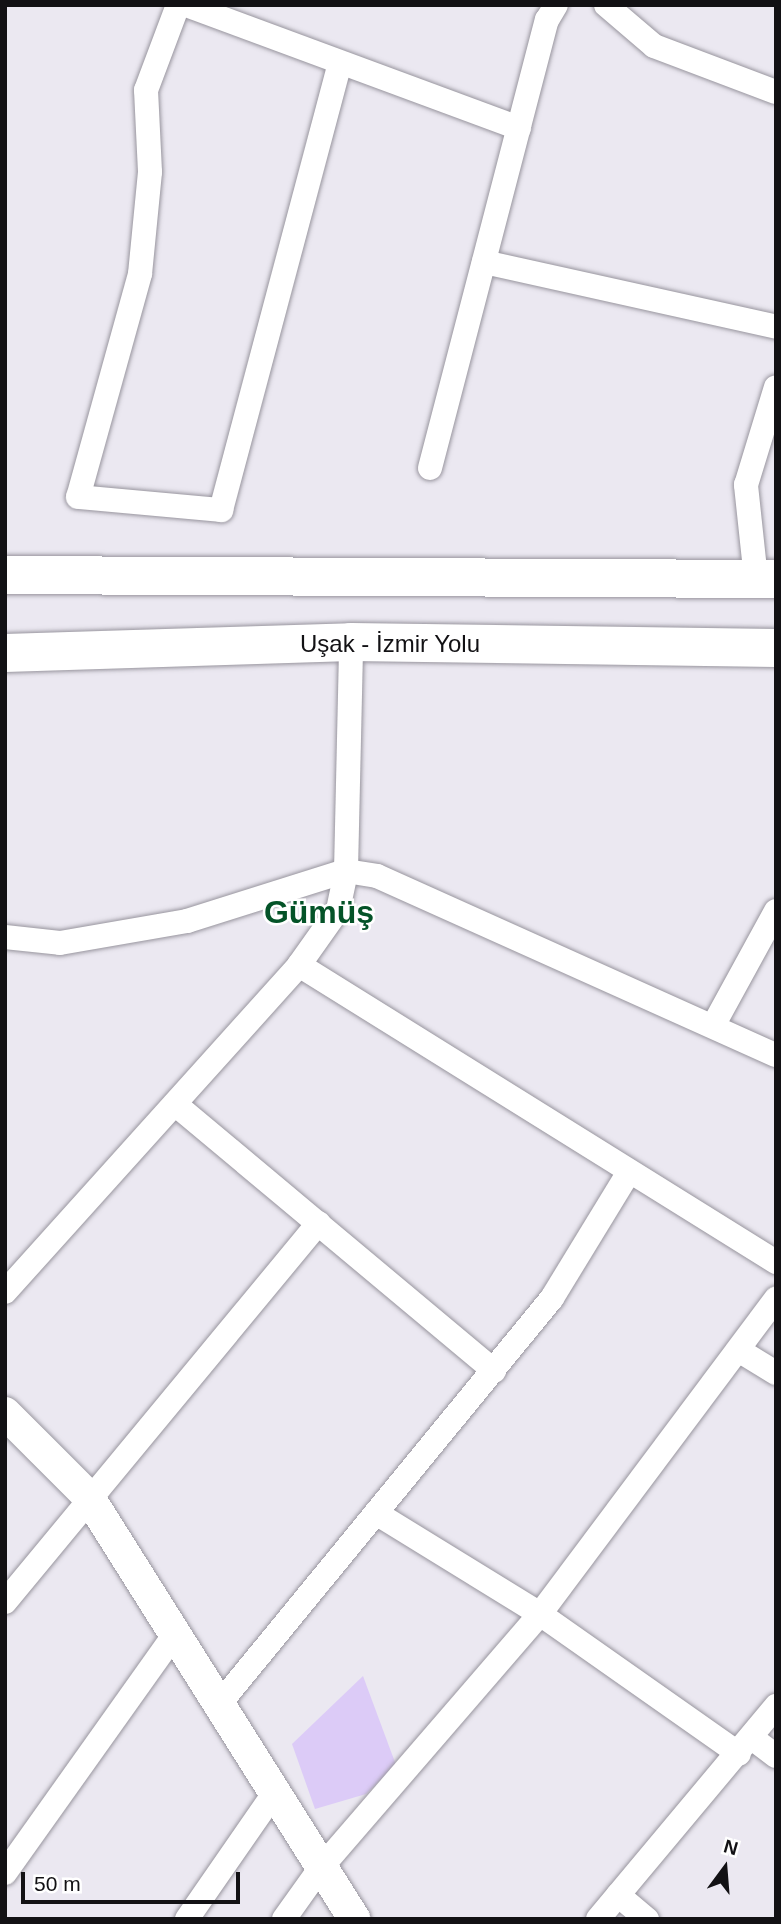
<!DOCTYPE html>
<html>
<head>
<meta charset="utf-8">
<style>
  body { margin:0 }
  #map { position:relative; width:781px; height:1924px; overflow:hidden; background:#ebe8f1; font-family:Arial,sans-serif }
  div>[style] { position:absolute }
  .building>* { inset:0; background:#dccbf7 }
  .roads { filter:drop-shadow(0 0 2px #98959e) drop-shadow(0 0 2px #98959e) }
  .minor>* { height:24px; margin:-12px; padding:0 12px; transform-origin:12px; border-radius:12px; background:#fff }
  .tertiary>* { height:32px; margin:-16px; padding:0 16px; transform-origin:16px; border-radius:16px; background:#fff }
  .trunk>* { height:38px; margin:-19px; padding:0 19px; transform-origin:19px; border-radius:19px; background:#fff }
  span { translate:-50% -50%; white-space:nowrap; text-align:center; line-height:1.15; -webkit-text-stroke:5px #fff; paint-order:stroke }
  .street-label { font-size:24px; color:#121114 }
  .district-label { font-size:32px; color:#045328; font-weight:700 }
  .frame { position:absolute; inset:0; border:7px solid #121114; pointer-events:none }
  .north { position:absolute; left:690px; top:1833px; width:70px; height:70px; -webkit-text-stroke:5px #fff; paint-order:stroke; rotate:16deg; font-size:19px; font-weight:700; line-height:28px; text-align:center; color:#121114 }
  .north::after { content:''; display:block; margin:auto; width:24px; height:32px; background:#121114; clip-path:polygon(50% 0,100% 100%,50% 72%,0 100%) }
  .scale { position:absolute; left:21px; top:1872px; width:219px; height:32px; box-sizing:border-box; border:4px solid #121114; border-top:0; padding-left:9px; font-size:21px; line-height:24px; white-space:nowrap; color:#121114; -webkit-text-stroke:5px #fff; paint-order:stroke }
</style>
</head>
<body>
<div id="map">
  <div class="building">
    <i style="clip-path:polygon(363px 1676px,396px 1765px,366px 1794px,315px 1809px,292px 1744px)"></i>
  </div>
  <div class="roads">
    <div class="minor">
      <i style="left:178px;top:5px;width:91px;rotate:110.6deg"></i>
      <i style="left:146px;top:90px;width:82px;rotate:87.2deg"></i>
      <i style="left:150px;top:172px;width:102px;rotate:95.6deg"></i>
      <i style="left:140px;top:274px;width:231px;rotate:105.5deg"></i>
      <i style="left:78px;top:497px;width:144px;rotate:5.2deg"></i>
      <i style="left:221px;top:510px;width:460px;rotate:-75.1deg"></i>
      <i style="left:186px;top:5px;width:355px;rotate:20.3deg"></i>
      <i style="left:606px;top:5px;width:63px;rotate:40.5deg"></i>
      <i style="left:654px;top:46px;width:130px;rotate:20.7deg"></i>
      <i style="left:484px;top:262px;width:299px;rotate:12.5deg"></i>
      <i style="left:430px;top:468px;width:463px;rotate:-75.4deg"></i>
      <i style="left:547px;top:20px;width:17px;rotate:-59deg"></i>
      <i style="left:756px;top:579px;width:95px;rotate:-96.1deg"></i>
      <i style="left:746px;top:485px;width:102px;rotate:-73deg"></i>
      <i style="left:5px;top:937px;width:55px;rotate:6.2deg"></i>
      <i style="left:60px;top:943px;width:129px;rotate:-9.8deg"></i>
      <i style="left:187px;top:921px;width:167px;rotate:-17.5deg"></i>
      <i style="left:346px;top:871px;width:31px;rotate:9deg"></i>
      <i style="left:377px;top:876px;width:437px;rotate:24.2deg"></i>
      <i style="left:299px;top:965px;width:562px;rotate:31.91deg"></i>
      <i style="left:713px;top:1026px;width:131px;rotate:-61.3deg"></i>
      <i style="left:175px;top:1104px;width:416px;rotate:39.9deg"></i>
      <i style="left:5px;top:1292px;width:440px;rotate:-48deg"></i>
      <i style="left:299px;top:965px;width:67px;rotate:-54.7deg"></i>
      <i style="left:338px;top:910px;width:40px;rotate:-78deg"></i>
      <i style="left:346px;top:871px;width:229px;rotate:-88.7deg"></i>
      <i style="left:740px;top:1351px;width:42px;rotate:31.4deg"></i>
      <i style="left:376px;top:1513px;width:193px;rotate:31.6deg"></i>
      <i style="left:540px;top:1614px;width:243px;rotate:35.1deg"></i>
      <i style="left:5px;top:1602px;width:492px;rotate:-50.4deg"></i>
      <i style="left:221px;top:1702px;width:522px;rotate:-50.67deg"></i>
      <i style="left:552px;top:1298px;width:148px;rotate:-58.6deg"></i>
      <i style="left:752px;top:1738px;width:30px;rotate:37deg"></i>
      <i style="left:5px;top:1873px;width:296px;rotate:-54.6deg"></i>
      <i style="left:618px;top:1895px;width:38px;rotate:40deg"></i>
      <i style="left:187px;top:1919px;width:158px;rotate:-55.3deg"></i>
      <i style="left:284px;top:1919px;width:60px;rotate:-54.5deg"></i>
      <i style="left:319px;top:1870px;width:338px;rotate:-49.2deg"></i>
      <i style="left:540px;top:1614px;width:394px;rotate:-53.2deg"></i>
      <i style="left:598px;top:1919px;width:278px;rotate:-50.1deg"></i>
    </div>
    <div class="tertiary">
      <i style="left:5px;top:1413px;width:117px;rotate:45deg"></i>
      <i style="left:88px;top:1496px;width:500px;rotate:57.8deg"></i>
    </div>
    <div class="trunk">
      <i style="left:5px;top:575px;width:771px;rotate:0.3deg"></i>
      <i style="left:5px;top:653px;width:346px;rotate:-1.8deg"></i>
      <i style="left:351px;top:642px;width:425px;rotate:0.8deg"></i>
    </div>
  </div>
  <div class="street-label">
    <span style="left:390px;top:644px">Uşak - İzmir Yolu</span>
  </div>
  <div class="district-label">
    <span style="left:319px;top:912px">Gümüş</span>
  </div>
  <div class="frame"></div>
  <div class="north">N</div>
  <div class="scale">50 m</div>
</div>
</body>
</html>
